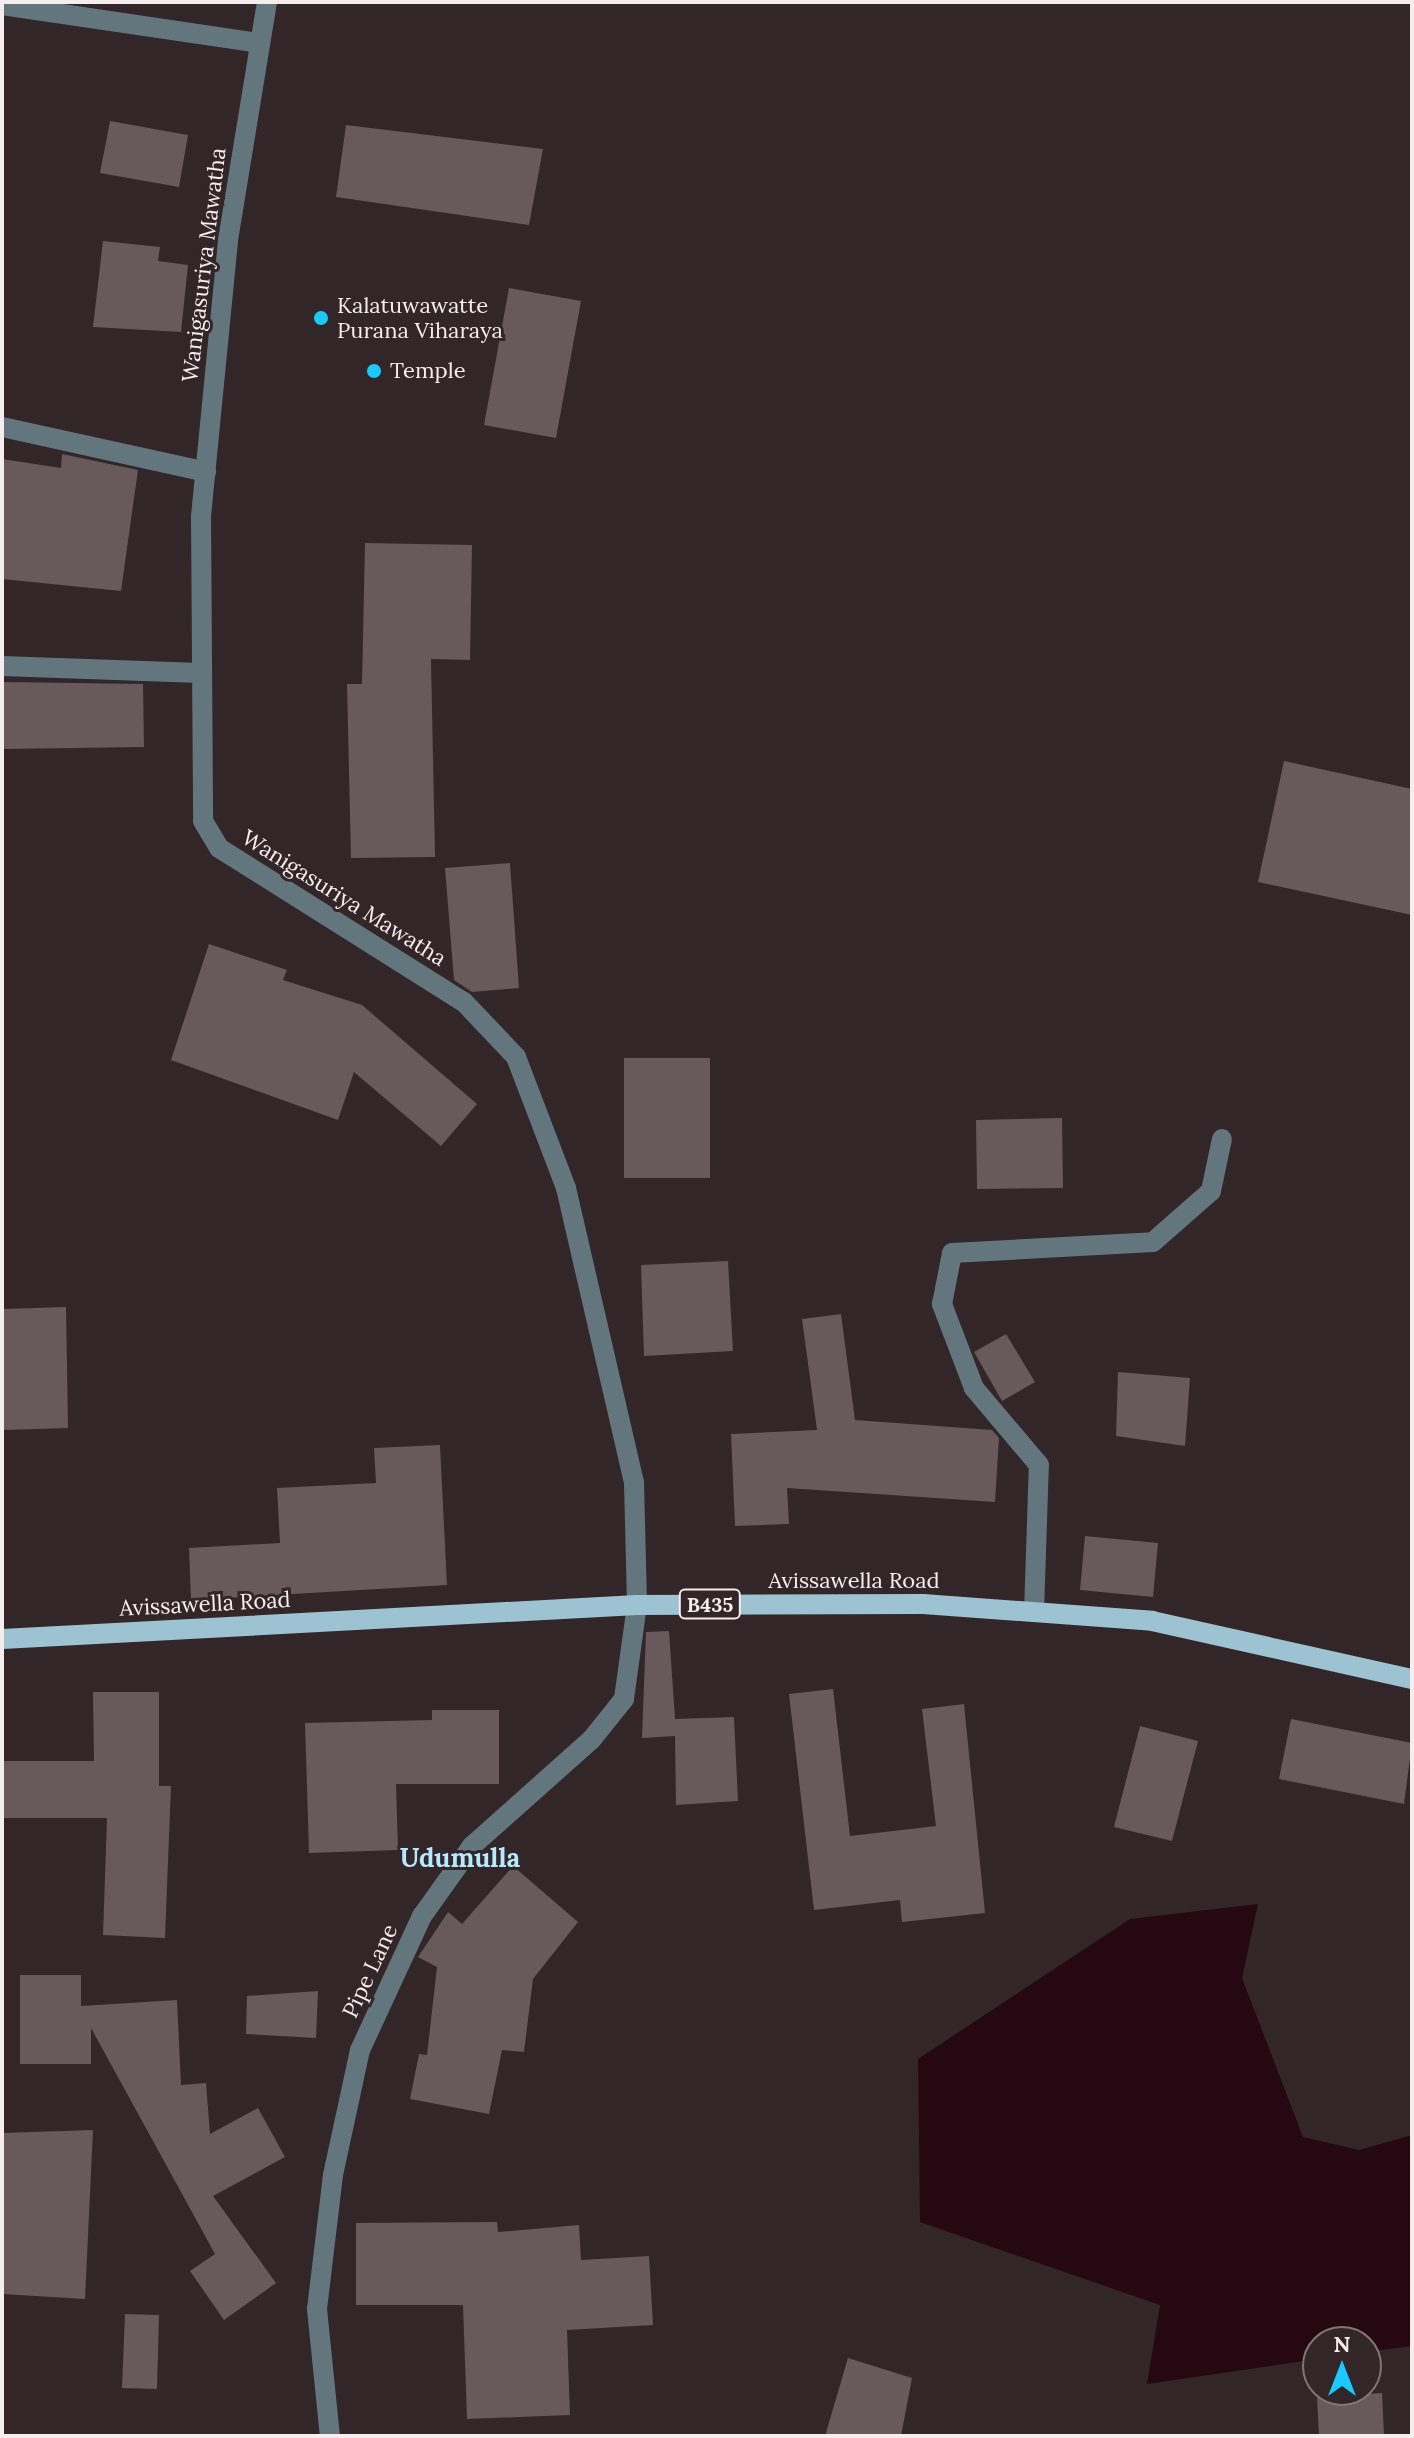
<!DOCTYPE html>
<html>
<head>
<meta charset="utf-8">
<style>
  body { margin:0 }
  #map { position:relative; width:1414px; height:2438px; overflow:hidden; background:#322629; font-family:Lora,serif }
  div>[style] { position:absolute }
  .water>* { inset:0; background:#250812 }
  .building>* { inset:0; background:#67595c }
  .minor>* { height:20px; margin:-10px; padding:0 10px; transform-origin:10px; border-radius:10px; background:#64767d }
  .major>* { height:20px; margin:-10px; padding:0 10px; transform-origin:10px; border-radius:10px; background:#9dc2d1 }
  .dots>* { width:22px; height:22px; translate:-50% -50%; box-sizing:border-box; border:4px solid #322629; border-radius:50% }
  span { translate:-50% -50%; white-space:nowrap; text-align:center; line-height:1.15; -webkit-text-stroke:6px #322629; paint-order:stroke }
  .shield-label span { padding:2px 6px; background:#322629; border:2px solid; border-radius:6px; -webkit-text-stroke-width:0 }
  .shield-label { font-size:20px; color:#f6edef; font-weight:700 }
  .street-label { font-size:22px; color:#f6edef }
  .poi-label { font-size:22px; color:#f6edef }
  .left { translate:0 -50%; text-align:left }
  .quarter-label { font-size:26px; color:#b6e9fe; font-weight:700 }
  .frame { position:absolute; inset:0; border:4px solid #f6edef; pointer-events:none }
  .north { position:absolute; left:1302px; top:2326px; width:80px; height:80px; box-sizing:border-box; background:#322629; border:2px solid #807678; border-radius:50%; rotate:0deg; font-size:22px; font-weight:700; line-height:32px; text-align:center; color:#f6edef }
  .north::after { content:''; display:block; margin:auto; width:28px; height:36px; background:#1acafc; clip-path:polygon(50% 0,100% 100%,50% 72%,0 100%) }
</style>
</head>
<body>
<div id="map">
  <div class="water">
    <i style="clip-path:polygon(1258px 1904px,1242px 1978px,1303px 2137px,1359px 2150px,1412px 2135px,1412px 2346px,1366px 2352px,1366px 2342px,1318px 2342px,1318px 2359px,1147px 2384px,1160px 2305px,920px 2222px,918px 2059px,1130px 1919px)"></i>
  </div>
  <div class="building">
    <i style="clip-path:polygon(110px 121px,188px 135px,179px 187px,100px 173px)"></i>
    <i style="clip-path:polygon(346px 125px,543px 149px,529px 225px,336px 197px)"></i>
    <i style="clip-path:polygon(103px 241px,160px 247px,158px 261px,188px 265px,181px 332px,93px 327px)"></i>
    <i style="clip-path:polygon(509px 288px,581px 301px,556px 438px,484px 425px)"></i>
    <i style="clip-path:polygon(62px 454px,138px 470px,121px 591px,2px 579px,2px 459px,61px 468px)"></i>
    <i style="clip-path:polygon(365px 543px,472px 545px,470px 660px,431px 659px,435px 857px,351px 858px,347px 684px,362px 684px)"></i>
    <i style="clip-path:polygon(2px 682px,143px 684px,144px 747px,2px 749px)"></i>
    <i style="clip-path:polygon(1284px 761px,1412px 789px,1412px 915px,1258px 882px)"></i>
    <i style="clip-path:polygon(510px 863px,519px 988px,472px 992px,454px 980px,445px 868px)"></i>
    <i style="clip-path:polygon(209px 944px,287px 970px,283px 980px,362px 1005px,477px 1104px,441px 1146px,354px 1072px,338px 1120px,171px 1060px)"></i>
    <i style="clip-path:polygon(624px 1058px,710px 1058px,710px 1178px,624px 1178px)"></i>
    <i style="clip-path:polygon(1062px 1118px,1063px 1188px,977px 1189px,976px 1120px)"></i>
    <i style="clip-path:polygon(728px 1261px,733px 1351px,644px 1356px,641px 1265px)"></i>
    <i style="clip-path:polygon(66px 1307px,68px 1428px,4px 1430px,2px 1309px)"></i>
    <i style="clip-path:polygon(841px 1314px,855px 1420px,992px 1430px,999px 1438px,995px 1502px,787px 1488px,789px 1524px,735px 1526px,731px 1434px,817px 1430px,802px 1319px)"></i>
    <i style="clip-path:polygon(1006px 1334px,1035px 1382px,1002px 1401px,974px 1352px)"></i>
    <i style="clip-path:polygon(1118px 1372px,1190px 1378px,1185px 1446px,1116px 1436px)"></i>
    <i style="clip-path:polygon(440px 1445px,447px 1585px,191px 1600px,189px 1548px,280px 1543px,277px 1488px,376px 1483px,374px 1448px)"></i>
    <i style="clip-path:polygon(1085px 1536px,1158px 1543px,1153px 1597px,1080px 1590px)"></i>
    <i style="clip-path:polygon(669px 1631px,675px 1719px,734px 1717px,738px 1801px,676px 1805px,675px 1736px,642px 1738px,646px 1632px)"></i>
    <i style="clip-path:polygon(833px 1689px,850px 1836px,936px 1826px,922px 1709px,964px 1704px,985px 1913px,902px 1922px,900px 1900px,814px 1910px,789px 1694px)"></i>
    <i style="clip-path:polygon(93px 1692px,159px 1692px,159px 1786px,171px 1786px,165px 1938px,103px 1935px,107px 1818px,2px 1818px,2px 1761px,94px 1761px)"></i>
    <i style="clip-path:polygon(432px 1710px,499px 1710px,499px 1784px,396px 1784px,398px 1850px,309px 1853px,305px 1723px,432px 1720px)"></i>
    <i style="clip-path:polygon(1291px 1719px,1412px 1743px,1404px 1804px,1279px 1779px)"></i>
    <i style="clip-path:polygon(1140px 1726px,1198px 1741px,1172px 1841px,1114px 1827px)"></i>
    <i style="clip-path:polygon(513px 1866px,578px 1922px,533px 1979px,524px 2052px,502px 2050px,489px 2114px,410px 2099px,419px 2054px,427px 2055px,437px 1967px,418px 1957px,448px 1912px,462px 1924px)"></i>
    <i style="clip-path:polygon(20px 1975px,81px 1975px,81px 2006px,177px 2000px,181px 2085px,206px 2083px,210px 2134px,258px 2108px,285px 2157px,213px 2196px,276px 2283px,224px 2320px,190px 2271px,215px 2254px,91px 2028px,91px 2064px,20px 2064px)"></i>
    <i style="clip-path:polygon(318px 1991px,316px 2038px,246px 2034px,247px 1996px)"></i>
    <i style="clip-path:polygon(93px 2130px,85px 2299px,2px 2294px,2px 2133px)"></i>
    <i style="clip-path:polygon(497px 2222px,498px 2232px,579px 2225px,581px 2260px,649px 2256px,653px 2325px,567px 2330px,570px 2415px,467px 2419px,463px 2305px,356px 2305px,356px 2223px)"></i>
    <i style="clip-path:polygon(125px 2314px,159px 2315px,157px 2389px,122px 2388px)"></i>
    <i style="clip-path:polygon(848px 2358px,912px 2378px,901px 2436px,825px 2436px)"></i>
    <i style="clip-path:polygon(1382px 2393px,1384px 2436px,1319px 2436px,1317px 2397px)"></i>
  </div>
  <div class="minor">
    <i style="left:267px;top:2px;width:242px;rotate:99.3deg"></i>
    <i style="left:228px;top:241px;width:276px;rotate:95.6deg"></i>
    <i style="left:201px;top:516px;width:305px;rotate:89.6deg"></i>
    <i style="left:203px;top:821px;width:31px;rotate:59deg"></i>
    <i style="left:219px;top:848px;width:289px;rotate:32.2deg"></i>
    <i style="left:464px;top:1002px;width:76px;rotate:46.6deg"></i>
    <i style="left:516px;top:1057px;width:140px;rotate:69.1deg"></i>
    <i style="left:566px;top:1188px;width:302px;rotate:77deg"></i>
    <i style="left:634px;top:1482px;width:123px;rotate:88.6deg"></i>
    <i style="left:637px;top:1605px;width:95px;rotate:97.9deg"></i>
    <i style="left:624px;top:1699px;width:51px;rotate:128.7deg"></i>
    <i style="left:592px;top:1739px;width:161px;rotate:138.3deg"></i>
    <i style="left:472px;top:1846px;width:86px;rotate:125.5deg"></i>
    <i style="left:422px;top:1916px;width:148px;rotate:114.8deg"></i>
    <i style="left:360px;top:2050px;width:128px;rotate:102.2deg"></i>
    <i style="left:333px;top:2175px;width:135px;rotate:96.8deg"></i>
    <i style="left:317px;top:2309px;width:128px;rotate:84.2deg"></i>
    <i style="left:2px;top:5px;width:259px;rotate:8.4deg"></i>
    <i style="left:2px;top:427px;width:209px;rotate:12.4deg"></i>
    <i style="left:2px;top:666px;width:198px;rotate:2deg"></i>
    <i style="left:1034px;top:1612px;width:147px;rotate:-88.1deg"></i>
    <i style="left:1039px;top:1465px;width:101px;rotate:-130.2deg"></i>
    <i style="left:974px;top:1388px;width:90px;rotate:-110.9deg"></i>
    <i style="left:942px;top:1304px;width:52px;rotate:-78.9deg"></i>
    <i style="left:952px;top:1253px;width:201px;rotate:-3.1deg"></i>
    <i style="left:1153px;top:1242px;width:77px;rotate:-41.3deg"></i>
    <i style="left:1211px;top:1191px;width:53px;rotate:-78.1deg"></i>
  </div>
  <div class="major">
    <i style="left:2px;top:1639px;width:636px;rotate:-3.06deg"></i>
    <i style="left:637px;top:1605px;width:286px;rotate:-0.2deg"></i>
    <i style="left:923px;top:1604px;width:230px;rotate:4.2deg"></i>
    <i style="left:1152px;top:1621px;width:266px;rotate:12.6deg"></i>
  </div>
  <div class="dots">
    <i style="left:321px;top:318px;background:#1acafc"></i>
    <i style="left:374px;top:371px;background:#1acafc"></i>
  </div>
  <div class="shield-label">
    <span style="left:710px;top:1604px">B435</span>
  </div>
  <div class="street-label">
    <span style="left:204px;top:265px;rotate:-83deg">Wanigasuriya Mawatha</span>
    <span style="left:344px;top:898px;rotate:32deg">Wanigasuriya Mawatha</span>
    <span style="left:854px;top:1581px">Avissawella Road</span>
    <span style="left:205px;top:1604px;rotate:-3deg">Avissawella Road</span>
    <span style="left:370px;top:1971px;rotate:-65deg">Pipe Lane</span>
  </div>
  <div class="poi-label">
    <span class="left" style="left:337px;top:318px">Kalatuwawatte<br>Purana Viharaya</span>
    <span class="left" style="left:390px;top:371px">Temple</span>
  </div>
  <div class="quarter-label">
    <span style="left:460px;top:1858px">Udumulla</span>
  </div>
  <div class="frame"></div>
  <div class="north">N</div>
</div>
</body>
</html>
